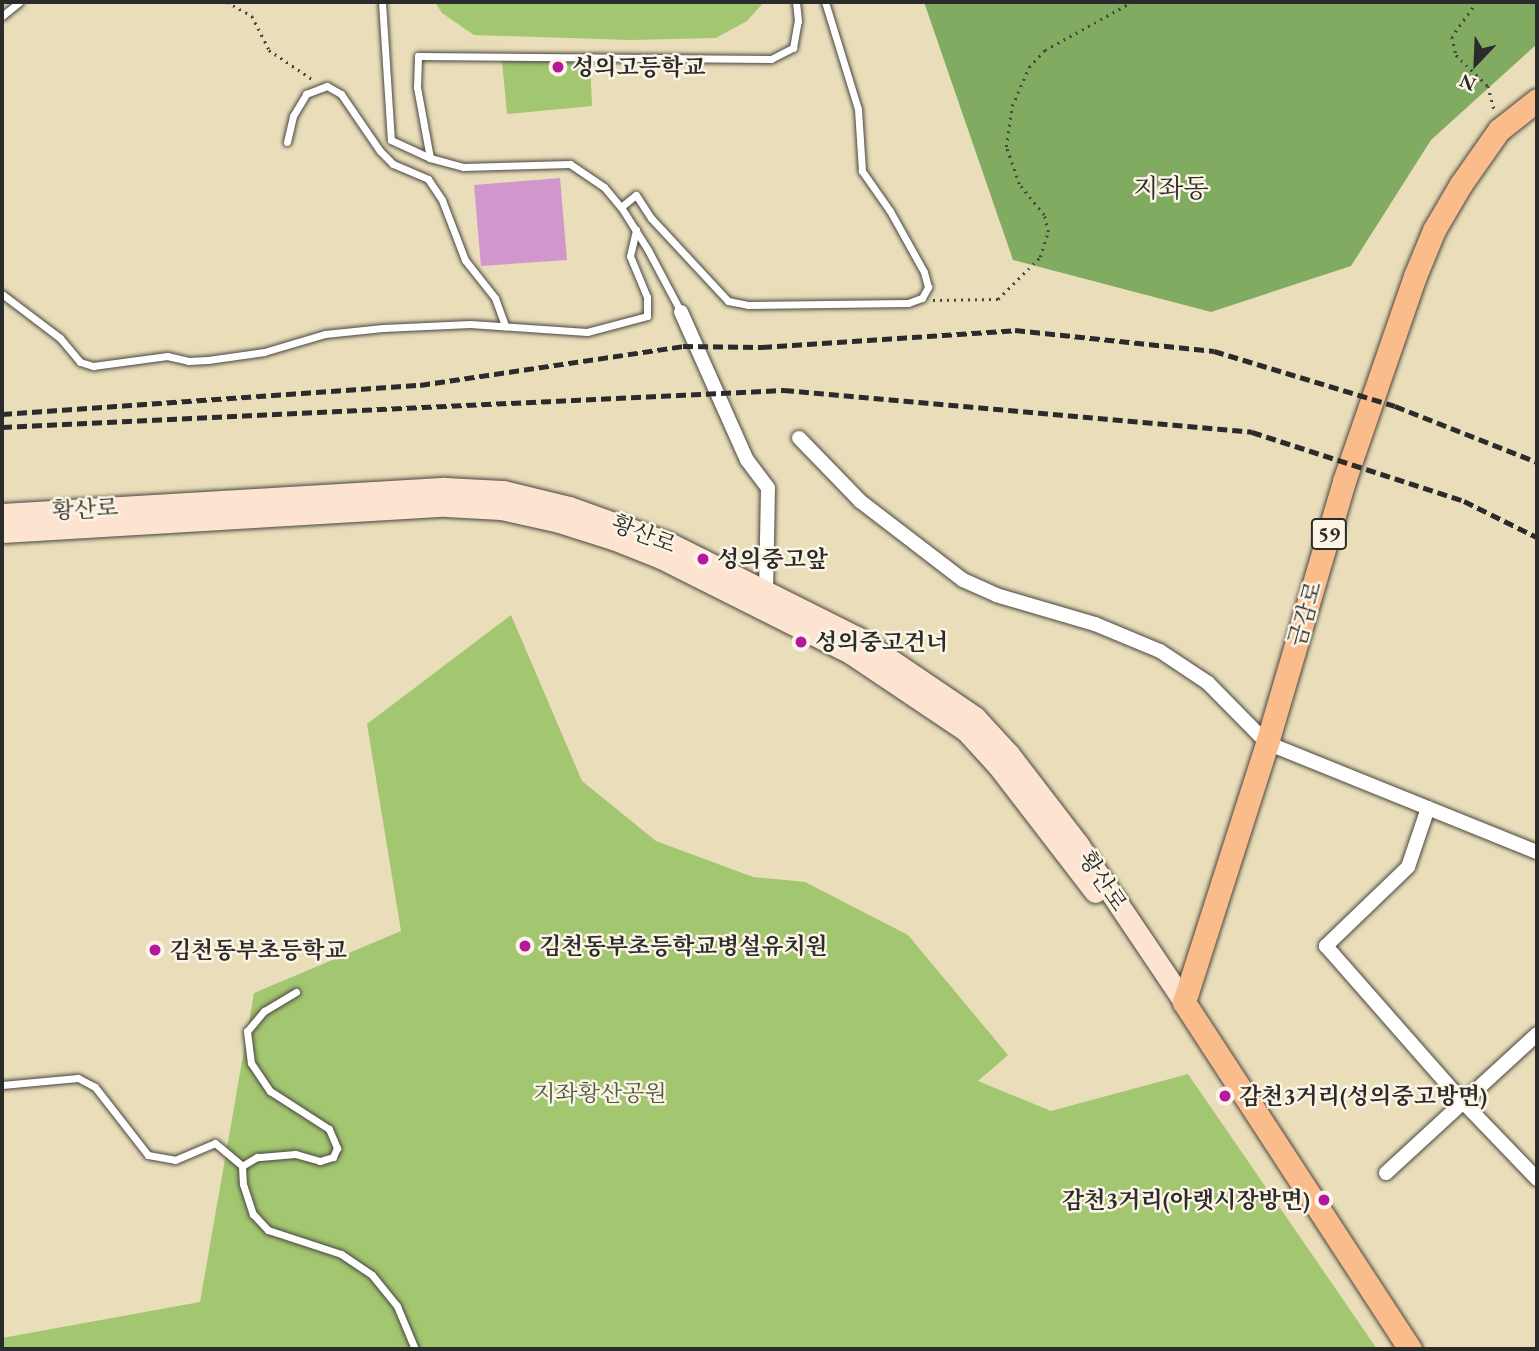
<!DOCTYPE html>
<html>
<head>
<meta charset="utf-8">
<style>
  body { margin:0 }
  #map { position:relative; width:1539px; height:1351px; overflow:hidden; background:#eadeba; font-family:"EB Garamond","Noto Serif KR",serif }
  div>[style] { position:absolute }
  .green>* { inset:0; background:#a3c670 }
  .forest>* { inset:0; background:#82ab62 }
  .building>* { inset:0; background:#d197cd }
  .path>* { height:2.5px; margin-top:-1.25px; transform-origin:0; background:repeating-linear-gradient(90deg,#484640 0 2px,transparent 0 7px) }
  .roads { filter:drop-shadow(0 0 2px #484640) drop-shadow(0 0 2px #484640) }
  .lane>* { height:7px; margin:-3.5px; padding:0 3.5px; transform-origin:3.5px; border-radius:3.5px; background:#fff }
  .street>* { height:14px; margin:-7px; padding:0 7px; transform-origin:7px; border-radius:7px; background:#fff }
  .secondary>* { height:21px; margin:-10.5px; padding:0 10.5px; transform-origin:10.5px; border-radius:10.5px; background:#fde4d1 }
  .primary>* { height:23px; margin:-11.5px; padding:0 11.5px; transform-origin:11.5px; border-radius:11.5px; background:#fabc8b }
  .rail>* { height:5px; margin-top:-2.5px; transform-origin:0; background:repeating-linear-gradient(90deg,#2b2b2b 0 10px,transparent 0 15px) }
  .dots>* { width:19px; height:19px; translate:-50% -50%; box-sizing:border-box; border:4px solid #fcf5e5; border-radius:50% }
  span { translate:-50% -50%; white-space:nowrap; text-align:center; line-height:1.15; -webkit-text-stroke:5px #fcf5e5; paint-order:stroke }
  .shield-label span { padding:2px 5px; background:#fcf5e5; border:2px solid; border-radius:5px; -webkit-text-stroke-width:0 }
  .shield-label { font-size:21px; color:#2b2b2b; font-weight:700 }
  .poi-label { font-size:23px; color:#2b2b2b; font-weight:700 }
  .left { translate:0 -50%; text-align:left }
  .right { translate:-100% -50%; text-align:right }
  .street-label { font-size:23px; color:#2b2b2b }
  .park-label { font-size:23px; color:#4f5a40 }
  .quarter-label { font-size:26px; color:#2b2b2b }
  .frame { position:absolute; inset:0; border:4px solid #2b2b2b; pointer-events:none }
  .north { position:absolute; left:1441px; top:28px; width:70px; height:70px; -webkit-text-stroke:5px #fcf5e5; paint-order:stroke; rotate:203deg; font-size:19px; font-weight:700; line-height:28px; text-align:center; color:#2b2b2b }
  .north::after { content:''; display:block; margin:auto; width:24px; height:32px; background:#2b2b2b; clip-path:polygon(50% 0,100% 100%,50% 72%,0 100%) }
</style>
</head>
<body>
<div id="map">
  <div class="green">
    <i style="clip-path:polygon(435px 2px,764px 2px,747px 21px,716px 38px,630px 40px,474px 35px,442px 13px)"></i>
    <i style="clip-path:polygon(502px 60px,590px 61px,592px 106px,507px 114px)"></i>
    <i style="clip-path:polygon(511px 615px,582px 781px,656px 841px,753px 877px,805px 882px,908px 935px,1008px 1055px,978px 1081px,1051px 1111px,1188px 1074px,1377px 1349px,2px 1349px,2px 1338px,200px 1302px,254px 993px,401px 931px,367px 724px)"></i>
  </div>
  <div class="forest">
    <i style="clip-path:polygon(924px 2px,1537px 2px,1537px 44px,1431px 140px,1351px 266px,1211px 312px,1013px 260px)"></i>
  </div>
  <div class="building">
    <i style="clip-path:polygon(560px 178px,567px 260px,481px 266px,474px 185px)"></i>
  </div>
  <div class="path">
    <i style="left:227px;top:2px;width:29px;rotate:29deg"></i>
    <i style="left:252px;top:16px;width:38px;rotate:63deg"></i>
    <i style="left:269px;top:50px;width:52px;rotate:34deg"></i>
    <i style="left:1477px;top:2px;width:43px;rotate:125.5deg"></i>
    <i style="left:1452px;top:37px;width:18px;rotate:77deg"></i>
    <i style="left:1456px;top:55px;width:45px;rotate:44.1deg"></i>
    <i style="left:1488px;top:86px;width:24px;rotate:75deg"></i>
    <i style="left:933px;top:300px;width:65px;rotate:-0.9deg"></i>
    <i style="left:998px;top:299px;width:59px;rotate:-45deg"></i>
    <i style="left:1040px;top:257px;width:26px;rotate:-72deg"></i>
    <i style="left:1048px;top:232px;width:17px;rotate:-103deg"></i>
    <i style="left:1044px;top:215px;width:40px;rotate:-129deg"></i>
    <i style="left:1019px;top:184px;width:39px;rotate:-109deg"></i>
    <i style="left:1006px;top:147px;width:41px;rotate:-81.7deg"></i>
    <i style="left:1012px;top:106px;width:43px;rotate:-66.4deg"></i>
    <i style="left:1029px;top:67px;width:23px;rotate:-47deg"></i>
    <i style="left:1045px;top:50px;width:99px;rotate:-28.9deg"></i>
  </div>
  <div class="roads">
    <div class="lane">
      <i style="left:382px;top:2px;width:138px;rotate:86.3deg"></i>
      <i style="left:391px;top:140px;width:43px;rotate:24.8deg"></i>
      <i style="left:430px;top:158px;width:34px;rotate:15deg"></i>
      <i style="left:463px;top:167px;width:107px;rotate:-1.6deg"></i>
      <i style="left:570px;top:164px;width:41px;rotate:34.1deg"></i>
      <i style="left:604px;top:187px;width:26px;rotate:50deg"></i>
      <i style="left:621px;top:207px;width:51px;rotate:57.9deg"></i>
      <i style="left:648px;top:250px;width:70px;rotate:62deg"></i>
      <i style="left:2px;top:16px;width:22px;rotate:-39deg"></i>
      <i style="left:287px;top:142px;width:27px;rotate:-77deg"></i>
      <i style="left:293px;top:116px;width:26px;rotate:-59deg"></i>
      <i style="left:306px;top:94px;width:22px;rotate:-21deg"></i>
      <i style="left:327px;top:86px;width:16px;rotate:30deg"></i>
      <i style="left:341px;top:94px;width:69px;rotate:55.6deg"></i>
      <i style="left:380px;top:151px;width:18px;rotate:45deg"></i>
      <i style="left:393px;top:164px;width:38px;rotate:23deg"></i>
      <i style="left:428px;top:179px;width:25px;rotate:56deg"></i>
      <i style="left:442px;top:200px;width:64px;rotate:69deg"></i>
      <i style="left:465px;top:260px;width:48px;rotate:51.7deg"></i>
      <i style="left:495px;top:298px;width:30px;rotate:70deg"></i>
      <i style="left:430px;top:158px;width:72px;rotate:-100.4deg"></i>
      <i style="left:417px;top:87px;width:31px;rotate:-88deg"></i>
      <i style="left:418px;top:56px;width:353px;rotate:0.5deg"></i>
      <i style="left:771px;top:59px;width:25px;rotate:-27deg"></i>
      <i style="left:793px;top:48px;width:27px;rotate:-80deg"></i>
      <i style="left:798px;top:21px;width:19px;rotate:-96deg"></i>
      <i style="left:621px;top:207px;width:19px;rotate:-39deg"></i>
      <i style="left:636px;top:195px;width:27px;rotate:57deg"></i>
      <i style="left:651px;top:218px;width:113px;rotate:47.1deg"></i>
      <i style="left:728px;top:301px;width:20px;rotate:11deg"></i>
      <i style="left:748px;top:305px;width:160px;rotate:-0.7deg"></i>
      <i style="left:908px;top:303px;width:15px;rotate:-20deg"></i>
      <i style="left:922px;top:298px;width:13px;rotate:-61deg"></i>
      <i style="left:928px;top:287px;width:16px;rotate:-105deg"></i>
      <i style="left:924px;top:272px;width:70px;rotate:-119.1deg"></i>
      <i style="left:890px;top:211px;width:49px;rotate:-125deg"></i>
      <i style="left:862px;top:171px;width:62px;rotate:-93.7deg"></i>
      <i style="left:858px;top:109px;width:112px;rotate:-107.1deg"></i>
      <i style="left:2px;top:294px;width:73px;rotate:37.2deg"></i>
      <i style="left:60px;top:338px;width:31px;rotate:50deg"></i>
      <i style="left:80px;top:362px;width:14px;rotate:17deg"></i>
      <i style="left:93px;top:366px;width:75px;rotate:-7.7deg"></i>
      <i style="left:167px;top:356px;width:22px;rotate:13deg"></i>
      <i style="left:188px;top:361px;width:20px;rotate:-3deg"></i>
      <i style="left:208px;top:360px;width:57px;rotate:-8.1deg"></i>
      <i style="left:264px;top:352px;width:64px;rotate:-16.4deg"></i>
      <i style="left:325px;top:334px;width:58px;rotate:-5.9deg"></i>
      <i style="left:383px;top:328px;width:87px;rotate:-2.6deg"></i>
      <i style="left:470px;top:324px;width:117px;rotate:3.9deg"></i>
      <i style="left:587px;top:332px;width:62px;rotate:-14.9deg"></i>
      <i style="left:647px;top:316px;width:19px;rotate:-90deg"></i>
      <i style="left:647px;top:297px;width:44px;rotate:-112.5deg"></i>
      <i style="left:630px;top:256px;width:27px;rotate:-77deg"></i>
      <i style="left:296px;top:992px;width:37px;rotate:149deg"></i>
      <i style="left:264px;top:1011px;width:26px;rotate:130deg"></i>
      <i style="left:247px;top:1031px;width:32px;rotate:83deg"></i>
      <i style="left:251px;top:1063px;width:34px;rotate:56deg"></i>
      <i style="left:270px;top:1091px;width:70px;rotate:32.8deg"></i>
      <i style="left:329px;top:1129px;width:21px;rotate:67deg"></i>
      <i style="left:337px;top:1148px;width:10px;rotate:114deg"></i>
      <i style="left:333px;top:1157px;width:14px;rotate:163deg"></i>
      <i style="left:320px;top:1161px;width:26px;rotate:-164deg"></i>
      <i style="left:295px;top:1154px;width:38px;rotate:175deg"></i>
      <i style="left:257px;top:1157px;width:17px;rotate:149deg"></i>
      <i style="left:242px;top:1166px;width:18px;rotate:87deg"></i>
      <i style="left:243px;top:1184px;width:32px;rotate:72deg"></i>
      <i style="left:253px;top:1214px;width:22px;rotate:47deg"></i>
      <i style="left:268px;top:1230px;width:77px;rotate:18.2deg"></i>
      <i style="left:341px;top:1254px;width:37px;rotate:34deg"></i>
      <i style="left:372px;top:1275px;width:40px;rotate:51deg"></i>
      <i style="left:397px;top:1306px;width:47px;rotate:67.3deg"></i>
      <i style="left:2px;top:1085px;width:76px;rotate:-5.3deg"></i>
      <i style="left:78px;top:1078px;width:19px;rotate:28deg"></i>
      <i style="left:95px;top:1087px;width:86px;rotate:52.1deg"></i>
      <i style="left:148px;top:1155px;width:27px;rotate:10deg"></i>
      <i style="left:175px;top:1160px;width:43px;rotate:-23deg"></i>
      <i style="left:215px;top:1143px;width:35px;rotate:40deg"></i>
    </div>
    <div class="street">
      <i style="left:681px;top:312px;width:162px;rotate:66deg"></i>
      <i style="left:747px;top:460px;width:35px;rotate:53deg"></i>
      <i style="left:768px;top:488px;width:101px;rotate:91.1deg"></i>
      <i style="left:799px;top:438px;width:88px;rotate:45.9deg"></i>
      <i style="left:860px;top:501px;width:130px;rotate:37.5deg"></i>
      <i style="left:963px;top:580px;width:36px;rotate:24deg"></i>
      <i style="left:996px;top:595px;width:103px;rotate:16.3deg"></i>
      <i style="left:1095px;top:624px;width:70px;rotate:22.6deg"></i>
      <i style="left:1160px;top:651px;width:58px;rotate:33.7deg"></i>
      <i style="left:1208px;top:683px;width:84px;rotate:45.5deg"></i>
      <i style="left:1267px;top:743px;width:291px;rotate:22deg"></i>
      <i style="left:1428px;top:808px;width:62px;rotate:108.7deg"></i>
      <i style="left:1408px;top:867px;width:114px;rotate:136.1deg"></i>
      <i style="left:1326px;top:946px;width:208px;rotate:48.7deg"></i>
      <i style="left:1463px;top:1102px;width:107px;rotate:46.1deg"></i>
      <i style="left:1386px;top:1173px;width:205px;rotate:-42.6deg"></i>
    </div>
    <div class="secondary">
      <i style="left:2px;top:514px;width:444px;rotate:-3.4deg"></i>
      <i style="left:445px;top:488px;width:58px;rotate:3deg"></i>
      <i style="left:503px;top:491px;width:68px;rotate:13.6deg"></i>
      <i style="left:569px;top:507px;width:104px;rotate:19.7deg"></i>
      <i style="left:667px;top:542px;width:212px;rotate:26.6deg"></i>
      <i style="left:857px;top:637px;width:143px;rotate:34.1deg"></i>
      <i style="left:975px;top:717px;width:50px;rotate:47.4deg"></i>
      <i style="left:1009px;top:754px;width:113px;rotate:52.5deg"></i>
      <i style="left:1078px;top:844px;width:190px;rotate:56.1deg"></i>
      <i style="left:2px;top:532px;width:445px;rotate:-3.4deg"></i>
      <i style="left:446px;top:506px;width:55px;rotate:3.1deg"></i>
      <i style="left:501px;top:509px;width:59px;rotate:12.6deg"></i>
      <i style="left:559px;top:522px;width:57px;rotate:17.5deg"></i>
      <i style="left:613px;top:539px;width:52px;rotate:21.6deg"></i>
      <i style="left:661px;top:558px;width:212px;rotate:26.7deg"></i>
      <i style="left:850px;top:653px;width:140px;rotate:33.9deg"></i>
      <i style="left:966px;top:731px;width:47px;rotate:47.6deg"></i>
      <i style="left:998px;top:766px;width:159px;rotate:52.4deg"></i>
    </div>
    <div class="primary">
      <i style="left:1410px;top:1349px;width:414px;rotate:-123.1deg"></i>
      <i style="left:1184px;top:1002px;width:272px;rotate:-72.2deg"></i>
      <i style="left:1267px;top:743px;width:273px;rotate:-73.6deg"></i>
      <i style="left:1344px;top:481px;width:217px;rotate:-70.9deg"></i>
      <i style="left:1415px;top:276px;width:50px;rotate:-67.6deg"></i>
      <i style="left:1434px;top:230px;width:53px;rotate:-59.6deg"></i>
      <i style="left:1461px;top:184px;width:66px;rotate:-54.9deg"></i>
      <i style="left:1499px;top:130px;width:48px;rotate:-38.3deg"></i>
    </div>
  </div>
  <div class="rail">
    <i style="left:2px;top:414px;width:419px;rotate:-4deg"></i>
    <i style="left:420px;top:385px;width:266px;rotate:-8.4deg"></i>
    <i style="left:683px;top:346px;width:79px;rotate:0.7deg"></i>
    <i style="left:762px;top:347px;width:254px;rotate:-3.8deg"></i>
    <i style="left:1015px;top:330px;width:200px;rotate:6deg"></i>
    <i style="left:1214px;top:351px;width:189px;rotate:16.9deg"></i>
    <i style="left:1395px;top:406px;width:153px;rotate:21.5deg"></i>
    <i style="left:2px;top:427px;width:783px;rotate:-2.71deg"></i>
    <i style="left:784px;top:390px;width:470px;rotate:5.1deg"></i>
    <i style="left:1252px;top:432px;width:223px;rotate:18deg"></i>
    <i style="left:1464px;top:501px;width:81px;rotate:26.3deg"></i>
  </div>
  <div class="dots">
    <i style="left:558px;top:67px;background:#b5179e"></i>
    <i style="left:703px;top:559px;background:#b5179e"></i>
    <i style="left:801px;top:642px;background:#b5179e"></i>
    <i style="left:525px;top:946px;background:#b5179e"></i>
    <i style="left:155px;top:950px;background:#b5179e"></i>
    <i style="left:1225px;top:1096px;background:#b5179e"></i>
    <i style="left:1324px;top:1200px;background:#b5179e"></i>
  </div>
  <div class="shield-label">
    <span style="left:1329px;top:534px">59</span>
  </div>
  <div class="poi-label">
    <span class="left" style="left:572px;top:67px">성의고등학교</span>
    <span class="left" style="left:717px;top:559px">성의중고앞</span>
    <span class="left" style="left:815px;top:642px">성의중고건너</span>
    <span class="left" style="left:539px;top:946px">김천동부초등학교병설유치원</span>
    <span class="left" style="left:169px;top:950px">김천동부초등학교</span>
    <span class="left" style="left:1239px;top:1096px">감천3거리(성의중고방면)</span>
    <span class="right" style="left:1310px;top:1200px">감천3거리(아랫시장방면)</span>
  </div>
  <div class="street-label">
    <span style="left:85px;top:509px;rotate:-3deg">황산로</span>
    <span style="left:644px;top:534px;rotate:21deg">황산로</span>
    <span style="left:1305px;top:614px;rotate:-74deg">금감로</span>
    <span style="left:1103px;top:881px;rotate:56deg">황산로</span>
  </div>
  <div class="park-label">
    <span style="left:600px;top:1093px">지좌황산공원</span>
  </div>
  <div class="quarter-label">
    <span style="left:1171px;top:189px">지좌동</span>
  </div>
  <div class="frame"></div>
  <div class="north">N</div>
</div>
</body>
</html>
